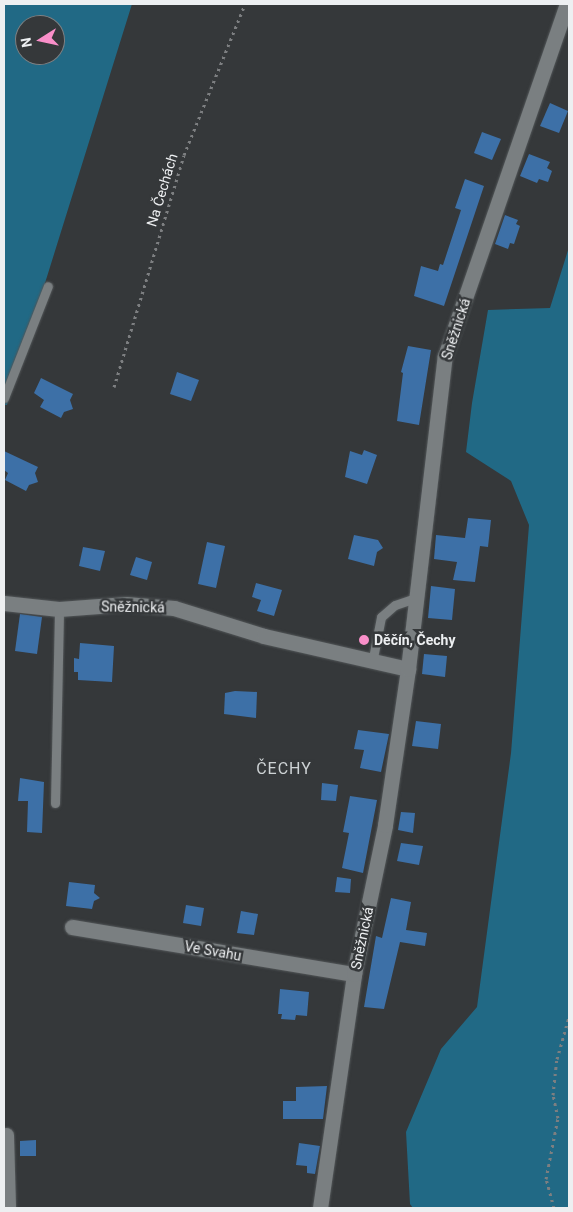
<!DOCTYPE html>
<html>
<head>
<meta charset="utf-8">
<style>
  body { margin:0 }
  #map { position:relative; width:573px; height:1212px; overflow:hidden; background:#35383a; font-family:Roboto,sans-serif }
  div>[style] { position:absolute }
  .forest>* { inset:0; background:#216985 }
  .building>* { inset:0; background:#3d70a7 }
  .path>* { height:3px; margin-top:-1.5px; transform-origin:0; background:repeating-linear-gradient(90deg,#7d7f81 0 2.5px,transparent 0 6.5px) }
  .roads { filter:drop-shadow(0 0 1px #525658) drop-shadow(0 0 1px #525658) }
  .lane>* { height:9px; margin:-4.5px; padding:0 4.5px; transform-origin:4.5px; border-radius:4.5px; background:#7a7f81 }
  .street>* { height:15px; margin:-7.5px; padding:0 7.5px; transform-origin:7.5px; border-radius:7.5px; background:#7a7f81 }
  .dots>* { width:14px; height:14px; translate:-50% -50%; box-sizing:border-box; border:2px solid #35383a; border-radius:50% }
  span { translate:-50% -50%; white-space:nowrap; text-align:center; line-height:1.15; -webkit-text-stroke:5px #35383a; paint-order:stroke }
  .street-label { font-size:14px; color:#edeff1 }
  .poi-label { font-size:14px; color:#edeff1; font-weight:700 }
  .left { translate:0 -50%; text-align:left }
  .quarter-label { font-size:16px; color:#ced3d5; letter-spacing:1px }
  .frame { position:absolute; inset:0; border:5px solid #edeff1; pointer-events:none }
  .north { position:absolute; left:15px; top:15px; width:50px; height:50px; box-sizing:border-box; background:#35383a; border:1px solid #7f8183; border-radius:50%; rotate:260deg; font-size:14px; font-weight:700; line-height:20px; text-align:center; color:#edeff1 }
  .north::after { content:''; display:block; margin:auto; width:18px; height:22px; background:#f98fc9; clip-path:polygon(50% 0,100% 100%,50% 72%,0 100%) }
</style>
</head>
<body>
<div id="map">
  <div class="forest">
    <i style="clip-path:polygon(evenodd,4px 4px,132px 4px,7px 405px,4px 405px,4px 4px,25px 25px,55px 25px,55px 55px,25px 55px,25px 25px)"></i>
    <i style="clip-path:polygon(569px 247px,569px 1208px,413px 1208px,410px 1204px,406px 1132px,441px 1049px,477px 1007px,511px 753px,529px 525px,511px 481px,466px 452px,472px 403px,488px 310px,550px 308px)"></i>
  </div>
  <div class="building">
    <i style="clip-path:polygon(550px 103px,568px 111px,559px 133px,540px 126px)"></i>
    <i style="clip-path:polygon(482px 132px,501px 139px,492px 160px,474px 153px)"></i>
    <i style="clip-path:polygon(529px 154px,550px 162px,547px 168px,552px 171px,548px 182px,539px 179px,537px 183px,520px 176px)"></i>
    <i style="clip-path:polygon(465px 179px,484px 186px,444px 306px,414px 296px,421px 266px,438px 271px,440px 264px,443px 265px,461px 210px,455px 208px)"></i>
    <i style="clip-path:polygon(505px 215px,518px 220px,516px 224px,520px 226px,514px 244px,510px 243px,508px 249px,495px 244px)"></i>
    <i style="clip-path:polygon(408px 346px,431px 350px,419px 425px,397px 421px,403px 373px,401px 372px)"></i>
    <i style="clip-path:polygon(177px 372px,199px 380px,191px 401px,170px 394px)"></i>
    <i style="clip-path:polygon(41px 378px,73px 394px,70px 400px,73px 409px,64px 412px,61px 418px,40px 407px,44px 400px,34px 393px)"></i>
    <i style="clip-path:polygon(364px 450px,377px 455px,367px 484px,345px 477px,350px 451px,362px 455px)"></i>
    <i style="clip-path:polygon(4px 451px,38px 467px,35px 473px,38px 482px,29px 485px,26px 491px,5px 480px,8px 473px,4px 470px)"></i>
    <i style="clip-path:polygon(468px 518px,491px 520px,488px 547px,480px 546px,475px 582px,453px 580px,457px 562px,434px 559px,436px 535px,465px 538px)"></i>
    <i style="clip-path:polygon(354px 535px,378px 540px,383px 548px,377px 552px,374px 566px,348px 559px)"></i>
    <i style="clip-path:polygon(207px 542px,225px 546px,216px 588px,198px 584px)"></i>
    <i style="clip-path:polygon(83px 547px,105px 551px,100px 571px,79px 566px)"></i>
    <i style="clip-path:polygon(136px 557px,152px 562px,147px 580px,130px 575px)"></i>
    <i style="clip-path:polygon(256px 583px,282px 590px,274px 616px,257px 611px,261px 600px,252px 597px)"></i>
    <i style="clip-path:polygon(431px 586px,455px 589px,452px 620px,428px 618px)"></i>
    <i style="clip-path:polygon(20px 614px,42px 617px,37px 654px,15px 651px)"></i>
    <i style="clip-path:polygon(80px 643px,114px 646px,112px 682px,78px 680px,78px 672px,74px 672px,74px 658px,79px 659px)"></i>
    <i style="clip-path:polygon(424px 654px,447px 656px,445px 677px,422px 674px)"></i>
    <i style="clip-path:polygon(235px 691px,257px 692px,256px 718px,224px 714px,225px 693px)"></i>
    <i style="clip-path:polygon(416px 721px,441px 724px,438px 749px,412px 746px)"></i>
    <i style="clip-path:polygon(358px 730px,389px 734px,381px 772px,360px 768px,364px 750px,354px 749px)"></i>
    <i style="clip-path:polygon(20px 778px,44px 782px,42px 833px,27px 832px,28px 801px,18px 801px)"></i>
    <i style="clip-path:polygon(322px 783px,338px 785px,336px 801px,321px 800px)"></i>
    <i style="clip-path:polygon(350px 796px,377px 800px,363px 873px,342px 868px,349px 833px,343px 832px)"></i>
    <i style="clip-path:polygon(401px 812px,415px 813px,413px 833px,398px 830px)"></i>
    <i style="clip-path:polygon(401px 843px,423px 846px,419px 865px,397px 861px)"></i>
    <i style="clip-path:polygon(337px 877px,351px 879px,350px 893px,335px 892px)"></i>
    <i style="clip-path:polygon(69px 882px,95px 885px,94px 893px,100px 898px,94px 901px,92px 909px,66px 906px)"></i>
    <i style="clip-path:polygon(391px 898px,411px 902px,406px 930px,427px 933px,425px 946px,400px 942px,384px 1009px,364px 1007px,376px 936px,382px 938px)"></i>
    <i style="clip-path:polygon(186px 905px,204px 908px,201px 926px,183px 923px)"></i>
    <i style="clip-path:polygon(241px 911px,258px 914px,254px 935px,237px 933px)"></i>
    <i style="clip-path:polygon(280px 989px,309px 992px,307px 1016px,296px 1015px,295px 1020px,281px 1019px,282px 1014px,278px 1014px)"></i>
    <i style="clip-path:polygon(327px 1086px,323px 1119px,283px 1119px,283px 1101px,296px 1101px,296px 1087px)"></i>
    <i style="clip-path:polygon(36px 1140px,36px 1156px,20px 1156px,20px 1141px)"></i>
    <i style="clip-path:polygon(299px 1143px,320px 1146px,315px 1174px,307px 1173px,307px 1166px,296px 1165px)"></i>
  </div>
  <div class="path">
    <i style="left:114px;top:387px;width:242px;rotate:-73.2deg"></i>
    <i style="left:184px;top:155px;width:163px;rotate:-68deg"></i>
    <i style="left:554px;top:1208px;width:30px;rotate:-105deg"></i>
    <i style="left:546px;top:1179px;width:62px;rotate:-78.9deg"></i>
    <i style="left:558px;top:1118px;width:24px;rotate:-102deg"></i>
    <i style="left:553px;top:1095px;width:36px;rotate:-84deg"></i>
    <i style="left:557px;top:1059px;width:44px;rotate:-74.1deg"></i>
  </div>
  <div class="roads">
    <div class="lane">
      <i style="left:4px;top:398px;width:120px;rotate:-68.6deg"></i>
      <i style="left:372px;top:663px;width:47px;rotate:-78.9deg"></i>
      <i style="left:381px;top:617px;width:18px;rotate:-41deg"></i>
      <i style="left:395px;top:605px;width:24px;rotate:-19deg"></i>
      <i style="left:55px;top:803px;width:194px;rotate:-88.8deg"></i>
    </div>
    <div class="street">
      <i style="left:4px;top:603px;width:55px;rotate:6.2deg"></i>
      <i style="left:59px;top:609px;width:67px;rotate:-4.3deg"></i>
      <i style="left:126px;top:604px;width:48px;rotate:4.8deg"></i>
      <i style="left:174px;top:608px;width:94px;rotate:17.3deg"></i>
      <i style="left:264px;top:636px;width:148px;rotate:12.9deg"></i>
      <i style="left:72px;top:927px;width:286px;rotate:9.5deg"></i>
      <i style="left:6px;top:1135px;width:73px;rotate:88.4deg"></i>
      <i style="left:320px;top:1208px;width:236px;rotate:-81.7deg"></i>
      <i style="left:354px;top:974px;width:152px;rotate:-78.2deg"></i>
      <i style="left:385px;top:825px;width:158px;rotate:-81.6deg"></i>
      <i style="left:408px;top:669px;width:315px;rotate:-83.3deg"></i>
      <i style="left:445px;top:356px;width:373px;rotate:-70.9deg"></i>
    </div>
  </div>
  <div class="dots">
    <i style="left:364px;top:640px;background:#f98fc9"></i>
  </div>
  <div class="street-label">
    <span style="left:162px;top:190px;rotate:-73deg">Na Čechách</span>
    <span style="left:456px;top:329px;rotate:-72deg">Sněžnická</span>
    <span style="left:133px;top:607px;rotate:1deg">Sněžnická</span>
    <span style="left:362px;top:938px;rotate:-78deg">Sněžnická</span>
    <span style="left:213px;top:951px;rotate:10deg">Ve Svahu</span>
  </div>
  <div class="poi-label">
    <span class="left" style="left:374px;top:640px">Děčín, Čechy</span>
  </div>
  <div class="quarter-label">
    <span style="left:284px;top:769px">ČECHY</span>
  </div>
  <div class="frame"></div>
  <div class="north">N</div>
</div>
</body>
</html>
